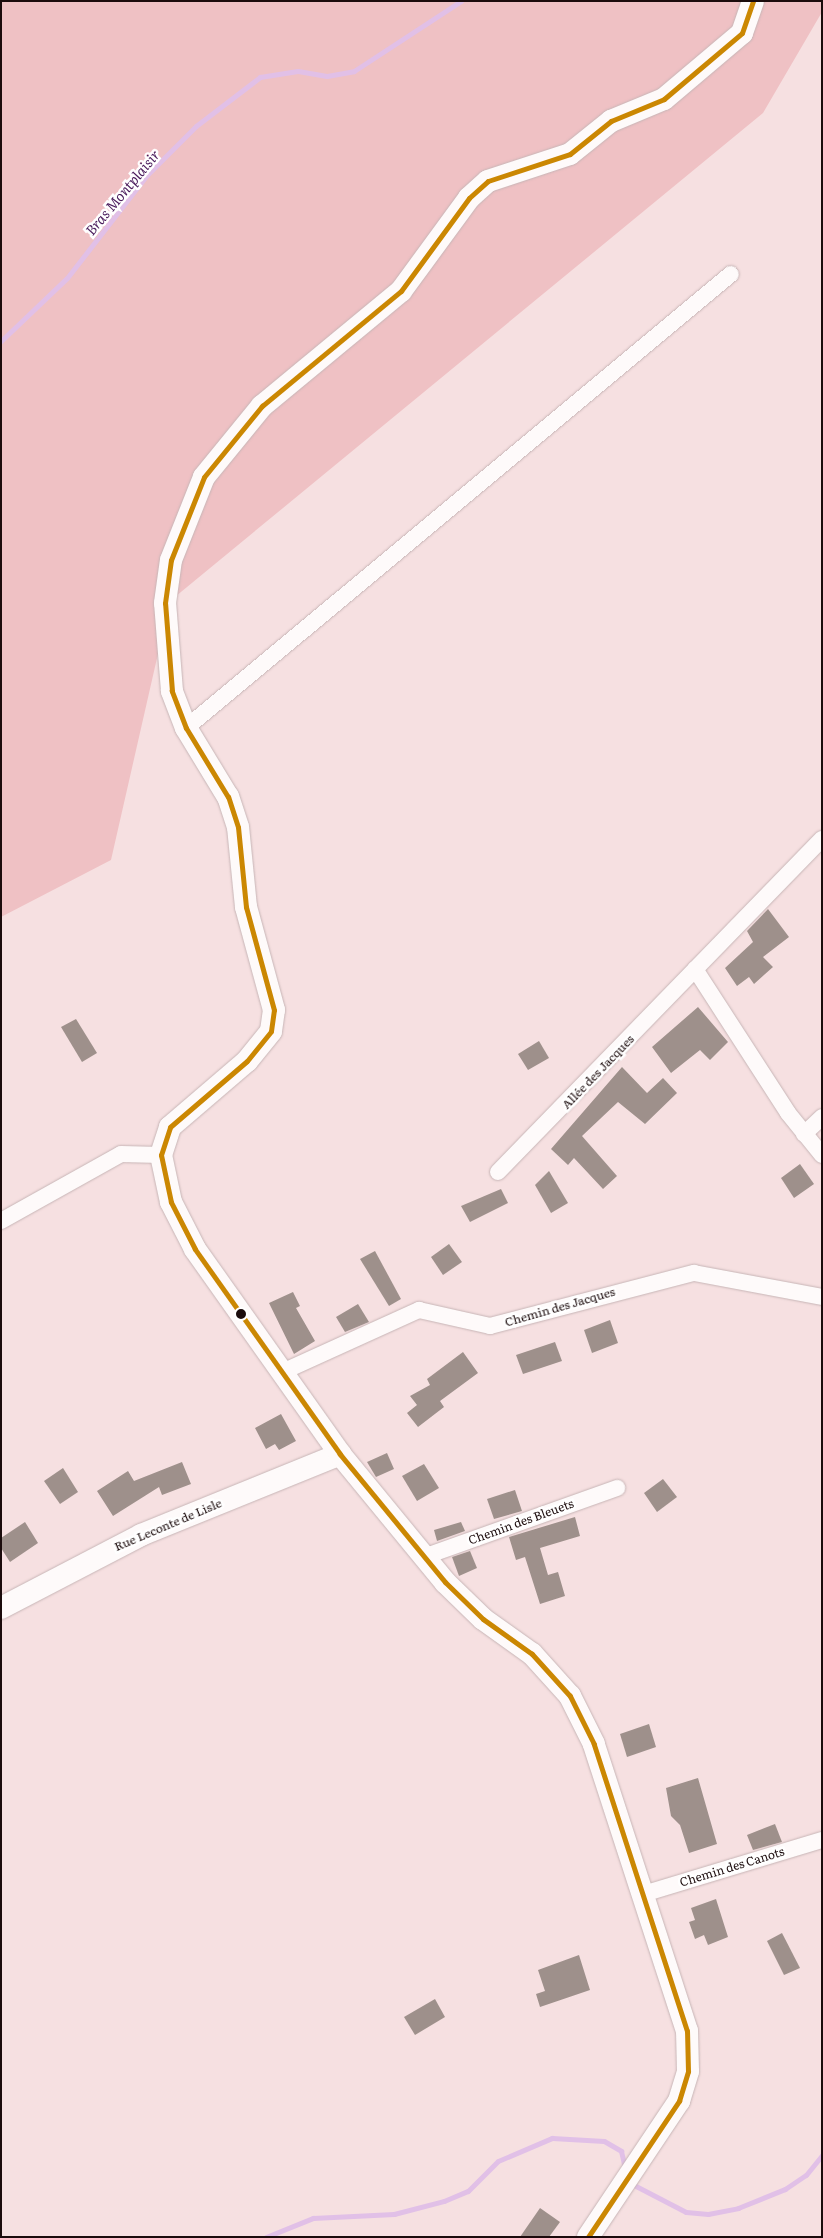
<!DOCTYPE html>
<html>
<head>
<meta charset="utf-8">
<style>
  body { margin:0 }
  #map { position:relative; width:823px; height:2238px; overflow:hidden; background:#f6e0e1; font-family:Literata,serif }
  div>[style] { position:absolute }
  .green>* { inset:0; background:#efc1c4 }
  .stream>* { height:5px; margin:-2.5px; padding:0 2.5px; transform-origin:2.5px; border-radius:2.5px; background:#e1c0e7 }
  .building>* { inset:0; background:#9e908b }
  .roads { filter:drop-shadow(0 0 1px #c7b5b6) drop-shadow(0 0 1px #c7b5b6) }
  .minor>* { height:16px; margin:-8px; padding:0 8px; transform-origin:8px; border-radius:8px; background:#fefafa }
  .secondary>* { height:22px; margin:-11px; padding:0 11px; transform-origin:11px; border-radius:11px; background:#fefafa }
  .bus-1>* { height:5px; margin:-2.5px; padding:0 2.5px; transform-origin:2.5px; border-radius:2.5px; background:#cb8702 }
  .dots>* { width:14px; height:14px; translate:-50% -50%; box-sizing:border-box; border:2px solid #fff; border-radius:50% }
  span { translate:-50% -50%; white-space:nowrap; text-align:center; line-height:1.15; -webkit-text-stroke:5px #fff; paint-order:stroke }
  .street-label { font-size:12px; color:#1b0b0c }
  .water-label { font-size:14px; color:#4a1c5c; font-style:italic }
  .frame { position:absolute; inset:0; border:2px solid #1b0b0c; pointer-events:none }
</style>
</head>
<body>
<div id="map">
  <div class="green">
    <i style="clip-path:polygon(1px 1px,822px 1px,822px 12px,763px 113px,170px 601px,111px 860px,1px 917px)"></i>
  </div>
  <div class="stream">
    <i style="left:1px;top:341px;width:91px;rotate:-43.7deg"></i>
    <i style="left:67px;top:278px;width:130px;rotate:-52.2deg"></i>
    <i style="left:147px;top:175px;width:69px;rotate:-45deg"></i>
    <i style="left:196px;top:126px;width:81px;rotate:-37.4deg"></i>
    <i style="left:260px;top:77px;width:38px;rotate:-9deg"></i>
    <i style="left:298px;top:71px;width:29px;rotate:10deg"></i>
    <i style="left:327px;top:76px;width:27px;rotate:-10deg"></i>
    <i style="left:354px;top:71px;width:128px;rotate:-33.2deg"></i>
    <i style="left:630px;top:2183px;width:63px;rotate:27.4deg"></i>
    <i style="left:686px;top:2212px;width:22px;rotate:5deg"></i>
    <i style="left:708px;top:2214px;width:31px;rotate:-11deg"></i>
    <i style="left:738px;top:2208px;width:51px;rotate:-22deg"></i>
    <i style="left:785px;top:2189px;width:25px;rotate:-34deg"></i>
    <i style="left:806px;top:2175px;width:26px;rotate:-51deg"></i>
    <i style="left:266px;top:2237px;width:51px;rotate:-22deg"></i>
    <i style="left:313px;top:2218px;width:81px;rotate:-2.8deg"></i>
    <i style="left:394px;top:2214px;width:52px;rotate:-14.6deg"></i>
    <i style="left:444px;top:2201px;width:26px;rotate:-23deg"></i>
    <i style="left:468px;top:2191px;width:42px;rotate:-45deg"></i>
    <i style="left:498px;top:2161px;width:59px;rotate:-23.1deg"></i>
    <i style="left:552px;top:2138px;width:52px;rotate:3.3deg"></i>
    <i style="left:604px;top:2141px;width:20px;rotate:30deg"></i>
    <i style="left:621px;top:2151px;width:18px;rotate:77deg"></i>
  </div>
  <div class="building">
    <i style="clip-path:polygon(768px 909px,789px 937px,763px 957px,773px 967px,754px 984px,749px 977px,737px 986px,725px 968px,753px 942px,747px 931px)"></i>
    <i style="clip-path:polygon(698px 1007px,728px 1042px,710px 1060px,700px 1050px,671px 1073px,652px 1047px)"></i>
    <i style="clip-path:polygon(76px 1019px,97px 1053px,82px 1062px,61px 1027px)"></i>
    <i style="clip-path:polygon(539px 1041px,549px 1058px,528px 1070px,518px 1054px)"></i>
    <i style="clip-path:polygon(622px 1067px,647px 1093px,663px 1078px,677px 1093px,645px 1124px,618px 1102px,582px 1136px,617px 1176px,603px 1189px,574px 1158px,568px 1165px,551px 1149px)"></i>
    <i style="clip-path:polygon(800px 1164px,814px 1184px,794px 1198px,781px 1178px)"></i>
    <i style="clip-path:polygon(549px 1171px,568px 1203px,551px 1213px,535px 1185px)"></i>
    <i style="clip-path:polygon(501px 1189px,508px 1203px,470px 1222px,461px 1206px)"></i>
    <i style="clip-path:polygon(449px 1244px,462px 1262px,443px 1275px,431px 1257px)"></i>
    <i style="clip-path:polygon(375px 1251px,401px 1299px,389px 1306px,360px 1259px)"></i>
    <i style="clip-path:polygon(293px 1292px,300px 1306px,296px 1308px,315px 1341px,294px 1354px,269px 1303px)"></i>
    <i style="clip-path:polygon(358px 1304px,369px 1322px,345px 1332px,336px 1317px)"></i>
    <i style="clip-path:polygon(610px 1320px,618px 1343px,592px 1353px,584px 1330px)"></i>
    <i style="clip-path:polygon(555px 1342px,562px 1361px,523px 1374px,516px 1355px)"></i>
    <i style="clip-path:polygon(463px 1352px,478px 1373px,440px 1401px,444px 1407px,418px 1427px,407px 1413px,417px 1405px,410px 1396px,430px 1385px,427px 1379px)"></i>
    <i style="clip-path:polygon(281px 1414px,296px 1441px,279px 1450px,275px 1444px,266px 1449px,255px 1428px)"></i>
    <i style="clip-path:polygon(387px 1453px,394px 1469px,376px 1477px,367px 1462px)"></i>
    <i style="clip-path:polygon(182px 1462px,191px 1484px,162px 1495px,159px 1487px,113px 1516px,97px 1491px,128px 1471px,134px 1481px)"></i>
    <i style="clip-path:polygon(424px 1464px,439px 1488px,417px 1501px,402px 1476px)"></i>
    <i style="clip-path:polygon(63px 1468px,78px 1492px,60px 1504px,44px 1481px)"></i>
    <i style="clip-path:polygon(663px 1479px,677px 1497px,657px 1512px,644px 1493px)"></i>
    <i style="clip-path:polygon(515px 1490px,522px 1511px,494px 1519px,487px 1499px)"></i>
    <i style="clip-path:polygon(575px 1517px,580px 1536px,540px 1548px,548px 1575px,558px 1572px,565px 1596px,540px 1604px,525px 1557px,516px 1560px,509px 1537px)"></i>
    <i style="clip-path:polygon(25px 1522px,38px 1543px,10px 1562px,1px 1548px,1px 1538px)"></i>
    <i style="clip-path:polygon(461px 1522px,465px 1531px,437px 1541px,434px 1530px)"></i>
    <i style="clip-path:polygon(470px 1551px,477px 1568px,459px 1576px,452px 1557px)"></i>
    <i style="clip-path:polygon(649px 1724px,656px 1747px,627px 1757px,620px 1734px)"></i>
    <i style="clip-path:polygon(698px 1778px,717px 1844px,689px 1853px,680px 1825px,671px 1816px,666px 1788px)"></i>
    <i style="clip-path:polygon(775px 1824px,782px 1842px,753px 1850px,747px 1835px)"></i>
    <i style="clip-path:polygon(716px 1899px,728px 1937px,708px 1945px,704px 1935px,695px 1939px,689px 1922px,695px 1920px,691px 1908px)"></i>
    <i style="clip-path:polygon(782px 1933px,800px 1968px,784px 1975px,767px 1941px)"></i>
    <i style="clip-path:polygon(579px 1955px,590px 1990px,540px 2007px,536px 1994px,545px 1991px,538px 1970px)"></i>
    <i style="clip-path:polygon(435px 1999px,445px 2017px,415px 2035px,404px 2017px)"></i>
    <i style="clip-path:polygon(540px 2208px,560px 2222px,549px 2237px,520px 2237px)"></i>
  </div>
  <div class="roads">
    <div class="minor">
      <i style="left:186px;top:728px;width:709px;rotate:-39.8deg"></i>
      <i style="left:695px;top:969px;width:171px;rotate:57.1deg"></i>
      <i style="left:788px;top:1113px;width:54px;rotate:51deg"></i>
      <i style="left:804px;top:1134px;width:25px;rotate:-43deg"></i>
      <i style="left:498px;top:1172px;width:465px;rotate:-45.8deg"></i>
      <i style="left:1px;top:1221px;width:137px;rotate:-29.2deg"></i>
      <i style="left:121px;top:1154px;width:40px;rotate:1.4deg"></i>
      <i style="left:280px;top:1373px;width:153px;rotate:-24.4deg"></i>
      <i style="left:419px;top:1310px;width:73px;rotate:12.7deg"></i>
      <i style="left:490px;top:1326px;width:211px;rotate:-14.6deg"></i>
      <i style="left:694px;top:1273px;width:130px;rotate:10.6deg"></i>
      <i style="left:426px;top:1556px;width:203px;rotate:-19.6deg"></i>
      <i style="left:643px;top:1894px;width:187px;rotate:-16.8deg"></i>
    </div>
    <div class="secondary">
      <i style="left:1px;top:1608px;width:158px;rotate:-27.5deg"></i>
      <i style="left:141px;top:1535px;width:215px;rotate:-22.1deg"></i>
      <i style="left:588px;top:2237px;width:164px;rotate:-56.2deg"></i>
      <i style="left:679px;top:2101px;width:31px;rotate:-73deg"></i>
      <i style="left:688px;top:2071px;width:40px;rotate:-91.4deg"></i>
      <i style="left:687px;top:2031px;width:302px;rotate:-108deg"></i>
      <i style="left:594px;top:1744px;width:54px;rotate:-116.6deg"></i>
      <i style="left:570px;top:1696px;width:57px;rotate:-132.1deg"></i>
      <i style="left:532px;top:1654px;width:60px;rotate:-144.5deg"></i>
      <i style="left:483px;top:1619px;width:53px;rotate:-135.8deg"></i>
      <i style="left:445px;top:1582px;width:166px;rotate:-129.4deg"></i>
      <i style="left:340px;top:1454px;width:251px;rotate:-125.3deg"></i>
      <i style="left:195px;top:1249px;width:53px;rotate:-117.1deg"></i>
      <i style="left:171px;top:1202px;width:48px;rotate:-102deg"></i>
      <i style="left:161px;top:1155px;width:29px;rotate:-72deg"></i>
      <i style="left:170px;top:1127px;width:101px;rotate:-40.6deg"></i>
      <i style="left:247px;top:1061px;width:38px;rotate:-51deg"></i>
      <i style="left:271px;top:1031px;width:21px;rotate:-82deg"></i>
      <i style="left:274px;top:1010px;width:107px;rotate:-105.2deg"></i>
      <i style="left:246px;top:907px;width:80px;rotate:-95.7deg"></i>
      <i style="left:238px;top:827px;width:32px;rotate:-108deg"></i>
      <i style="left:228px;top:797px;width:81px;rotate:-121.3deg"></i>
      <i style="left:186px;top:728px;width:40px;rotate:-111deg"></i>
      <i style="left:172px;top:691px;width:88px;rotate:-94.5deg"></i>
      <i style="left:165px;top:603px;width:43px;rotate:-82.1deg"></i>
      <i style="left:171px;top:560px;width:89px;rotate:-68.3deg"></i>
      <i style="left:204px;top:477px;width:92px;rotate:-50.8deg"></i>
      <i style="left:262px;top:406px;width:180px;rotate:-39.6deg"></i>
      <i style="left:401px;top:291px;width:115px;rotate:-53.8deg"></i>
      <i style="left:469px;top:198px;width:25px;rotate:-42deg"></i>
      <i style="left:488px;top:181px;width:86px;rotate:-18.2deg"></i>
      <i style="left:570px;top:154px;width:53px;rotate:-38.8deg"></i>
      <i style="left:611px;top:121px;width:57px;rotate:-22.5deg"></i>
      <i style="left:664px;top:99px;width:102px;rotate:-40.2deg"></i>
      <i style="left:742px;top:33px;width:34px;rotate:-71deg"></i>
    </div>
  </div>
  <div class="bus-1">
    <i style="left:588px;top:2237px;width:164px;rotate:-56.2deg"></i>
    <i style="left:679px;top:2101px;width:31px;rotate:-73deg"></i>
    <i style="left:688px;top:2071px;width:40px;rotate:-91.4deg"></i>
    <i style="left:687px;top:2031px;width:302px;rotate:-108deg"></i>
    <i style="left:594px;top:1744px;width:54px;rotate:-116.6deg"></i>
    <i style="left:570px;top:1696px;width:57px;rotate:-132.1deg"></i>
    <i style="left:532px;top:1654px;width:60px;rotate:-144.5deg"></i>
    <i style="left:483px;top:1619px;width:53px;rotate:-135.8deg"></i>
    <i style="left:445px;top:1582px;width:166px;rotate:-129.4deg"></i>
    <i style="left:340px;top:1454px;width:251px;rotate:-125.3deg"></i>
    <i style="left:195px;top:1249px;width:53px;rotate:-117.1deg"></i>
    <i style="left:171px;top:1202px;width:48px;rotate:-102deg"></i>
    <i style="left:161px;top:1155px;width:29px;rotate:-72deg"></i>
    <i style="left:170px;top:1127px;width:101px;rotate:-40.6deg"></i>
    <i style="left:247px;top:1061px;width:38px;rotate:-51deg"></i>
    <i style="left:271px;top:1031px;width:21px;rotate:-82deg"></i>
    <i style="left:274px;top:1010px;width:107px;rotate:-105.2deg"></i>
    <i style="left:246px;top:907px;width:80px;rotate:-95.7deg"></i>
    <i style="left:238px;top:827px;width:32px;rotate:-108deg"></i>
    <i style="left:228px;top:797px;width:81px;rotate:-121.3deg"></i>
    <i style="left:186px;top:728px;width:40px;rotate:-111deg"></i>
    <i style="left:172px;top:691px;width:88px;rotate:-94.5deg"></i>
    <i style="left:165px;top:603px;width:43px;rotate:-82.1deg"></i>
    <i style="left:171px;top:560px;width:89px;rotate:-68.3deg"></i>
    <i style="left:204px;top:477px;width:92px;rotate:-50.8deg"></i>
    <i style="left:262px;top:406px;width:180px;rotate:-39.6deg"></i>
    <i style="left:401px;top:291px;width:115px;rotate:-53.8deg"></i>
    <i style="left:469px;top:198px;width:25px;rotate:-42deg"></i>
    <i style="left:488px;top:181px;width:86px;rotate:-18.2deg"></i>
    <i style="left:570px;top:154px;width:53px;rotate:-38.8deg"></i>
    <i style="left:611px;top:121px;width:57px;rotate:-22.5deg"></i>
    <i style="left:664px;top:99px;width:102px;rotate:-40.2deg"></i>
    <i style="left:742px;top:33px;width:34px;rotate:-71deg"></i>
  </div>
  <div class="dots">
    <i style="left:241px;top:1314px;background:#1b0b0c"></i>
  </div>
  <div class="street-label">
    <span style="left:598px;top:1072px;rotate:-46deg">Allée des Jacques</span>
    <span style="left:560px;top:1307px;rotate:-16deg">Chemin des Jacques</span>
    <span style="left:521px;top:1522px;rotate:-20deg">Chemin des Bleuets</span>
    <span style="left:168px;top:1525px;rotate:-23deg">Rue Leconte de Lisle</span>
    <span style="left:732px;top:1867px;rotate:-17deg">Chemin des Canots</span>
  </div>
  <div class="water-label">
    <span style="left:122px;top:192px;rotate:-50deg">Bras Montplaisir</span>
  </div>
  <div class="frame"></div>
</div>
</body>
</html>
